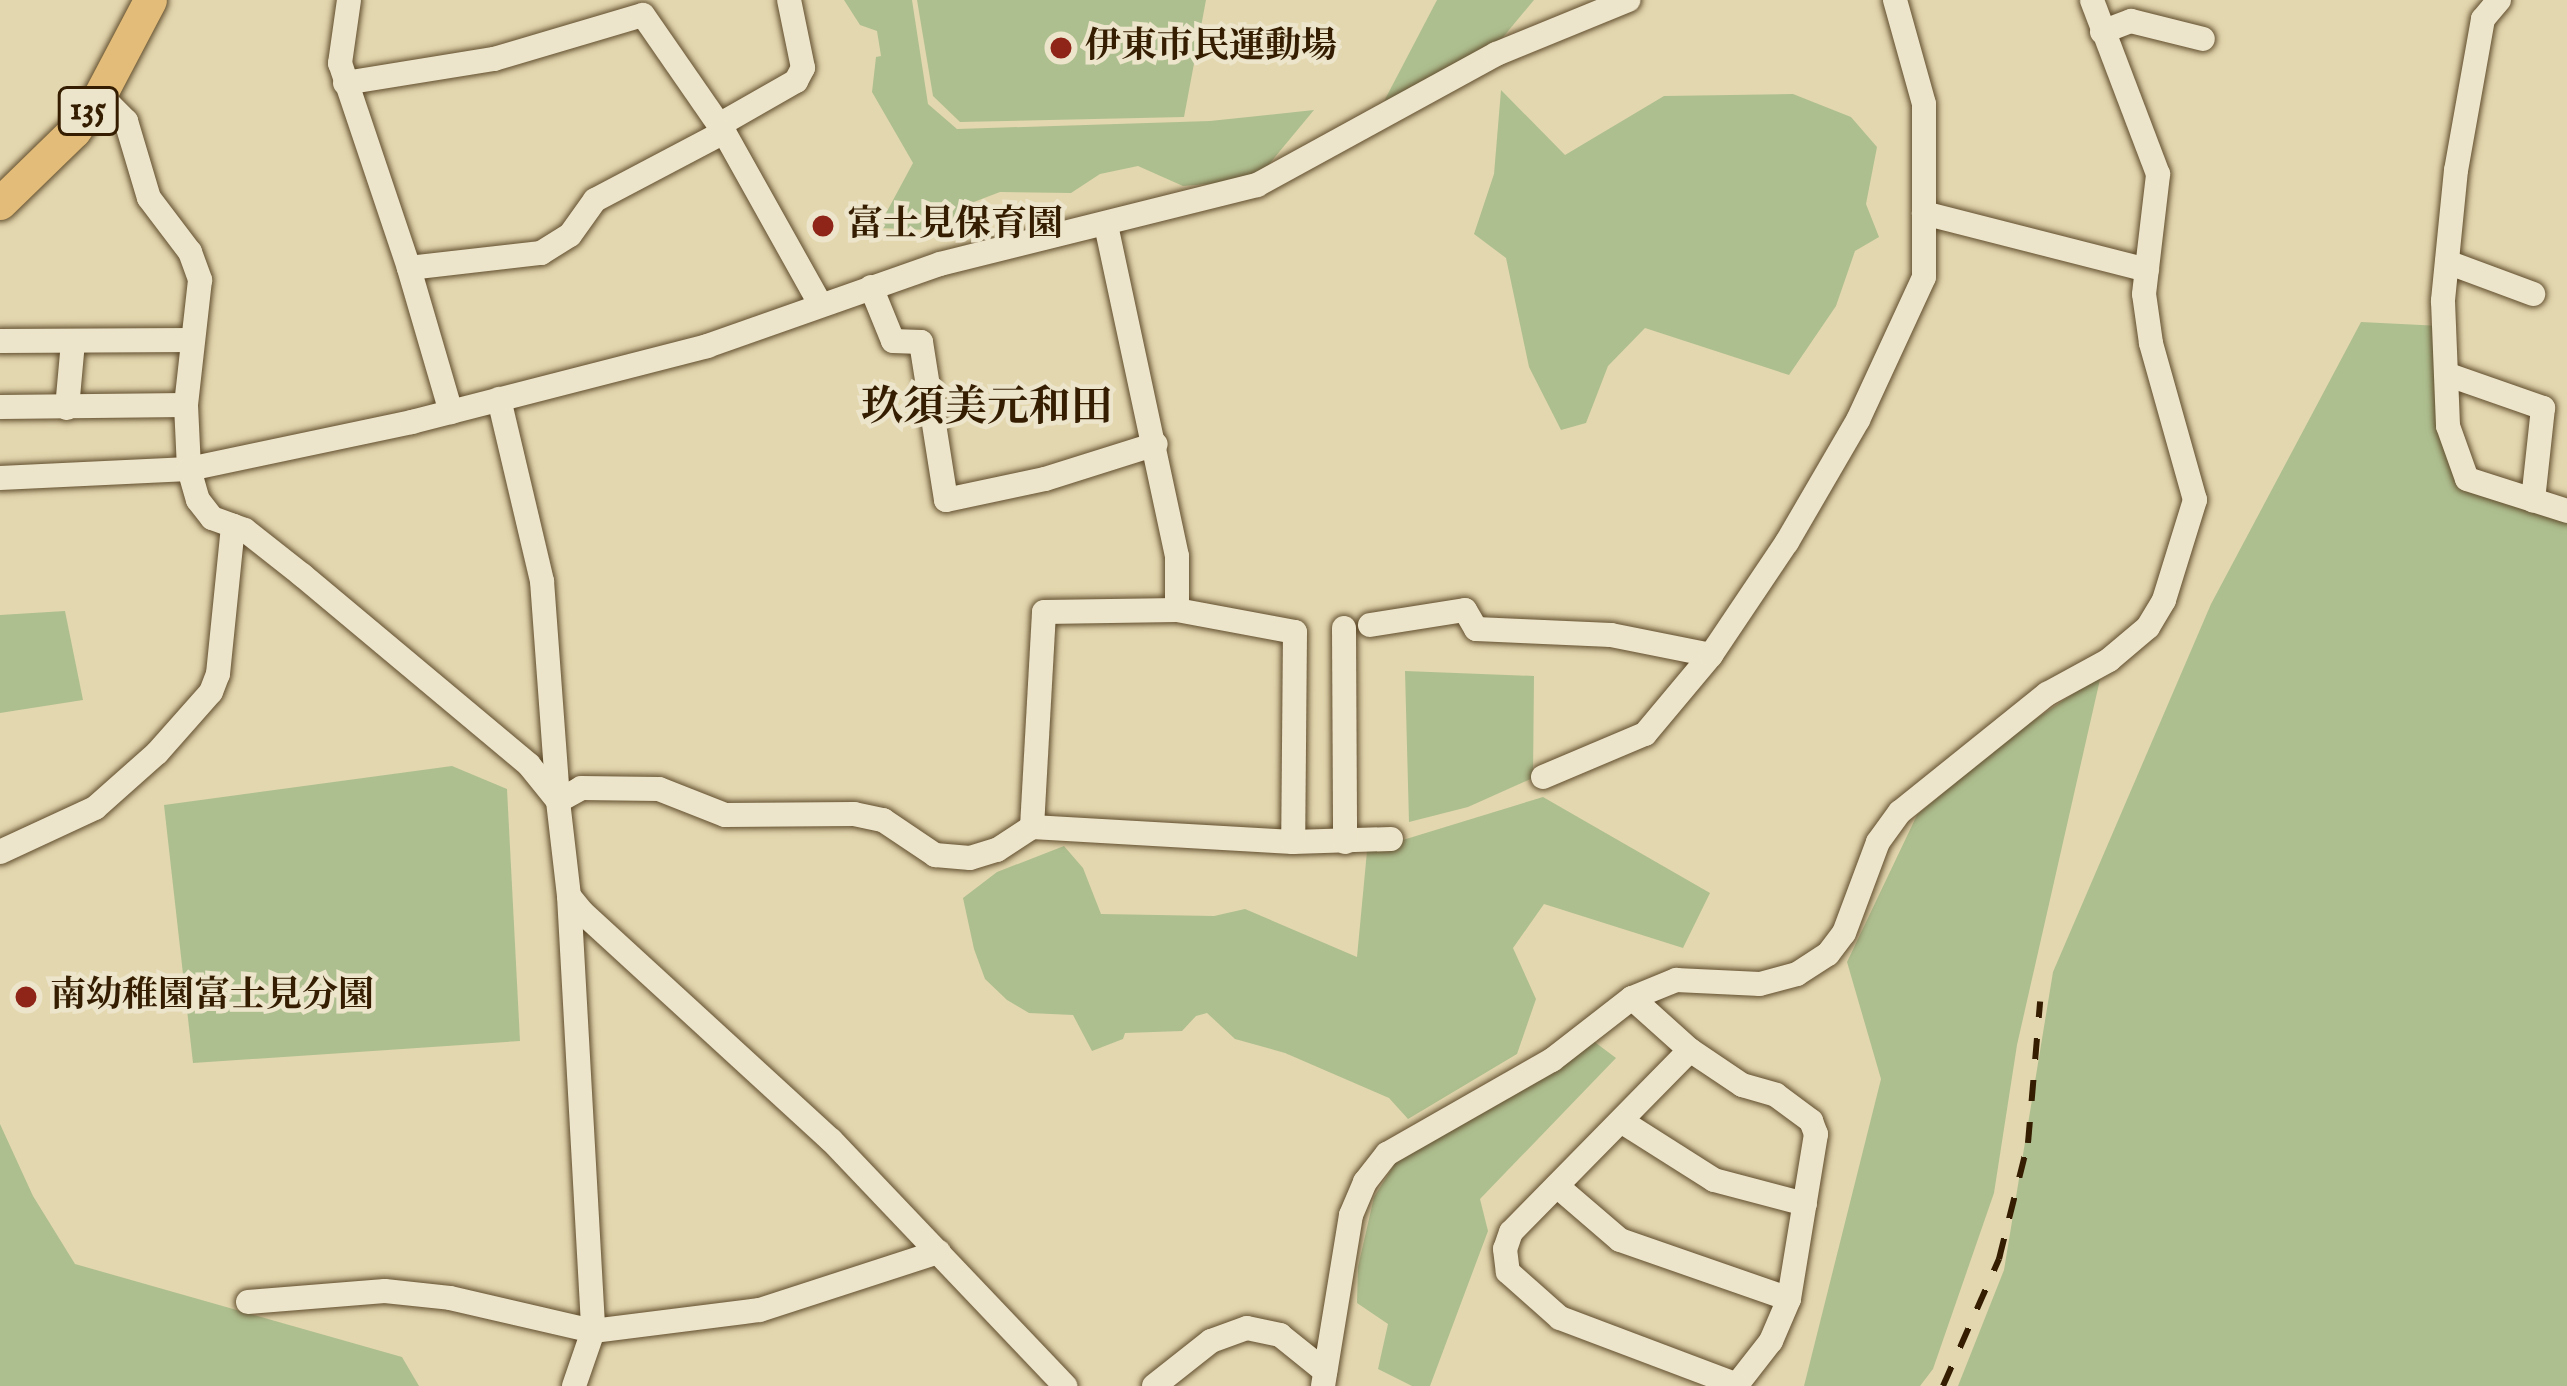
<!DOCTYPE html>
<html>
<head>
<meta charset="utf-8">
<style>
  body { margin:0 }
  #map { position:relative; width:2567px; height:1386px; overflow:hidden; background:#e3d7af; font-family:"IM FELL English","Noto Serif JP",serif }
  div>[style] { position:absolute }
  .green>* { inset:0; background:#aebf8f }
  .roads { filter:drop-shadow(0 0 3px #604c2c) drop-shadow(0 0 3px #604c2c) }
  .minor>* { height:24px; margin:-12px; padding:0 12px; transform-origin:12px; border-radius:12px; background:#ede5cb }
  .highway>* { height:33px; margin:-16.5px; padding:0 16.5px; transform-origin:16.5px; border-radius:16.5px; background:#e2bc78 }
  .rail>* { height:6px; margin-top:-3px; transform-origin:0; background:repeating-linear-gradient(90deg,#341d00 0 21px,transparent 0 42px) }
  .dots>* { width:33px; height:33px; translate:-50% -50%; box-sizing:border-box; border:6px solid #ede5cb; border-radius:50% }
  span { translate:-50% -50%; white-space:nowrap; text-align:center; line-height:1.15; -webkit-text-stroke:9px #ede5cb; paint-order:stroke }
  .shield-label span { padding:3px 9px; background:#ede5cb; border:3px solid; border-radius:9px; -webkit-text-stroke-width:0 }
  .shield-label { font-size:33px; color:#341d00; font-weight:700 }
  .poi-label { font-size:36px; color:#341d00; font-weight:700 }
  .left { translate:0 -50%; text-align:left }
  .quarter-label { font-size:42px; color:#341d00; font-weight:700 }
</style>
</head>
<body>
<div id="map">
  <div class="green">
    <i style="clip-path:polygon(844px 0,912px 0,928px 104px,957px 129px,1210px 121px,1314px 110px,1256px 180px,1183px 186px,1138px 166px,1100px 174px,1071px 193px,1000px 192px,966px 205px,980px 232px,878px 228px,913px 163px,872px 92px,876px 57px,881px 56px,877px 31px,860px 25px)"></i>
    <i style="clip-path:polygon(917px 0,1206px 0,1184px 117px,960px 122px,933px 96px)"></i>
    <i style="clip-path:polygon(1437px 0,1534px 0,1494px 48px,1381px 107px)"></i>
    <i style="clip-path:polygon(1501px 90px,1565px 155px,1664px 96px,1793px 94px,1851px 117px,1877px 147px,1866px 204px,1879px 237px,1855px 251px,1836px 306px,1789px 375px,1645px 328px,1608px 366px,1586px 423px,1561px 430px,1529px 367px,1506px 258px,1474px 234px,1494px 174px)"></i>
    <i style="clip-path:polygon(2361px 322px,2441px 326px,2461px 485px,2567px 519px,2567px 1386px,1958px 1386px,2004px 1270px,2053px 972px,2211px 604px)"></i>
    <i style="clip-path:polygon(65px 611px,83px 700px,0 713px,0 615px)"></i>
    <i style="clip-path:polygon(1405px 671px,1534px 676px,1533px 778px,1468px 807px,1409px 822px)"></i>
    <i style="clip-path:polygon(2101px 675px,2017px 1045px,1994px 1193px,1933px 1369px,1920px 1386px,1804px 1386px,1881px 1079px,1847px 962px,1917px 815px,2012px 735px)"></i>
    <i style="clip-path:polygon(452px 766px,507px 789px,520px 1041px,193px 1063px,164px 805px)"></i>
    <i style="clip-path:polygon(1543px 797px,1710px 893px,1683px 948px,1544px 904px,1513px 948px,1536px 999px,1517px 1054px,1408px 1119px,1389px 1098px,1285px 1053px,1235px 1039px,1207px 1013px,1196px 1016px,1182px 1031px,1125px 1033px,1123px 1039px,1092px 1051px,1073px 1015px,1029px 1013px,1007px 1000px,985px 979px,974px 949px,963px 898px,997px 872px,1064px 846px,1083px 868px,1101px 914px,1214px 916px,1245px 909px,1357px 957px,1367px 851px)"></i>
    <i style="clip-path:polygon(1592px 1040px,1616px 1058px,1480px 1199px,1488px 1231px,1430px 1386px,1412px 1386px,1378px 1369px,1388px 1324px,1357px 1303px,1358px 1267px,1374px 1197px,1403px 1151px)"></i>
    <i style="clip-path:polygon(0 1124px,33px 1196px,75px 1264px,402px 1357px,419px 1386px,0 1386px)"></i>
  </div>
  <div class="roads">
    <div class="minor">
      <i style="left:349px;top:0;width:64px;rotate:98.1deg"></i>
      <i style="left:340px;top:63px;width:216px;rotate:71.4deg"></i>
      <i style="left:1895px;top:0;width:108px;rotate:74.4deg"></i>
      <i style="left:1924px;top:104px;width:109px;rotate:90deg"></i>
      <i style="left:1924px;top:213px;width:230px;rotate:14.3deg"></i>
      <i style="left:2499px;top:0;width:25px;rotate:130deg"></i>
      <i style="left:2483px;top:19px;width:153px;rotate:100.1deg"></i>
      <i style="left:2456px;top:170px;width:132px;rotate:95.7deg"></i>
      <i style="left:2443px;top:301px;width:125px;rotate:87.7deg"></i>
      <i style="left:2448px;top:426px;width:56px;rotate:70.3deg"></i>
      <i style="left:2467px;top:479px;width:105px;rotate:17.7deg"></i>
      <i style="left:2102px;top:32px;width:31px;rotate:-21deg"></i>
      <i style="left:2131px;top:21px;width:74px;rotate:14deg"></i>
      <i style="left:345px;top:83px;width:151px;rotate:-9.2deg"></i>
      <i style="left:494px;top:59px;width:155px;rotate:-16.5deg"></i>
      <i style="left:643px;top:15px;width:142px;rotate:55.3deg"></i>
      <i style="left:724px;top:132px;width:197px;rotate:60.8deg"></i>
      <i style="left:100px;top:95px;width:37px;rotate:45deg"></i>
      <i style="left:126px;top:121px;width:80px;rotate:73.4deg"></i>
      <i style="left:149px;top:198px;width:68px;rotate:52.8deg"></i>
      <i style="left:190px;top:252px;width:30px;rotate:70deg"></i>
      <i style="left:200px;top:280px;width:126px;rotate:96.4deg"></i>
      <i style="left:186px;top:405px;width:64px;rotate:87.3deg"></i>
      <i style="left:189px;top:469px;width:32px;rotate:74deg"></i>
      <i style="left:198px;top:500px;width:23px;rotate:52deg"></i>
      <i style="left:212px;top:518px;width:35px;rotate:20deg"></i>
      <i style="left:245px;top:530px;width:73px;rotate:38.3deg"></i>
      <i style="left:302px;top:575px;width:296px;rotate:39.9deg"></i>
      <i style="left:529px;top:765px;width:46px;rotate:51.1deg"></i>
      <i style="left:558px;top:801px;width:96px;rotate:83.4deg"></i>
      <i style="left:569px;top:896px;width:22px;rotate:51deg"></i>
      <i style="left:583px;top:913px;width:336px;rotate:42.5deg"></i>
      <i style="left:831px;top:1140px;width:340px;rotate:46.4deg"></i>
      <i style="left:719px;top:125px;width:89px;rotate:-29.7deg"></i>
      <i style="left:796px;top:81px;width:15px;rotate:-62deg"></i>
      <i style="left:803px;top:68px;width:69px;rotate:-101.6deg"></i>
      <i style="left:1106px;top:225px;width:339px;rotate:77.9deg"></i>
      <i style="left:1177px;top:556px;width:54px;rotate:90deg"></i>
      <i style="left:2447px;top:262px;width:92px;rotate:20.4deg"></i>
      <i style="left:871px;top:287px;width:58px;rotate:67.8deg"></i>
      <i style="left:893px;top:341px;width:28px;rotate:2deg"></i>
      <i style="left:921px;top:342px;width:160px;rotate:81deg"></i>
      <i style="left:946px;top:500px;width:101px;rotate:-12deg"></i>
      <i style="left:1045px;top:479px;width:116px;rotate:-17.5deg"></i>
      <i style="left:0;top:341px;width:192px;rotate:-0.3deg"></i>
      <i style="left:2446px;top:374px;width:103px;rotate:19.3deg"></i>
      <i style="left:2543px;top:408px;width:93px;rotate:96.2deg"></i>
      <i style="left:499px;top:399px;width:187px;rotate:76.7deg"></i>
      <i style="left:542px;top:581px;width:221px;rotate:85.8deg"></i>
      <i style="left:558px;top:801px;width:26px;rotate:-29deg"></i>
      <i style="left:581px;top:788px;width:78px;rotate:0.7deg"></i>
      <i style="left:659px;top:789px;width:71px;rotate:21.5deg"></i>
      <i style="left:725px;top:815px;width:129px;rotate:-0.4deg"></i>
      <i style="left:854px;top:814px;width:30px;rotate:12deg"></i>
      <i style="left:883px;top:820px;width:63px;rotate:33.9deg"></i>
      <i style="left:935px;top:855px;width:35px;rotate:5deg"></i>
      <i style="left:970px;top:858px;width:28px;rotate:-17deg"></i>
      <i style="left:997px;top:850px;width:42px;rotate:-33.3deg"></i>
      <i style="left:1032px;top:827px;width:261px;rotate:3.3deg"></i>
      <i style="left:1293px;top:842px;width:98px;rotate:-1.8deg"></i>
      <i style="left:0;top:407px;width:186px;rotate:-0.6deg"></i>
      <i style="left:67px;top:408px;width:66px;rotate:-84.8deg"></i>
      <i style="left:451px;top:412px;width:150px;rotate:-106.3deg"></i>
      <i style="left:409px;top:268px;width:133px;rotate:-6.5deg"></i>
      <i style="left:541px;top:253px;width:34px;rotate:-32deg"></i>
      <i style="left:570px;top:235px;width:43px;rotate:-54.5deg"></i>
      <i style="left:595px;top:200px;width:146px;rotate:-27.8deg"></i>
      <i style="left:0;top:478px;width:189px;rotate:-2.7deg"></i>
      <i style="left:189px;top:469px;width:228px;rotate:-11.9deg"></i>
      <i style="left:412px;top:422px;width:305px;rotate:-14.4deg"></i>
      <i style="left:707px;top:346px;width:247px;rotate:-19.4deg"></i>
      <i style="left:940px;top:264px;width:327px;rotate:-14deg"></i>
      <i style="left:1257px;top:185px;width:273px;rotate:-28.7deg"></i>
      <i style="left:1496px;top:54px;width:143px;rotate:-22.2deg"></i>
      <i style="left:1370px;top:625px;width:96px;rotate:-9deg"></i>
      <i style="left:1465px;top:610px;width:22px;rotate:60deg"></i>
      <i style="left:1476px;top:629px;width:135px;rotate:2.5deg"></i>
      <i style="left:1611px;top:635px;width:102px;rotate:11.3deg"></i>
      <i style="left:1344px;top:628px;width:214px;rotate:89.7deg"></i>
      <i style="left:1543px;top:777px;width:111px;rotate:-22.9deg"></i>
      <i style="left:1645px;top:734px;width:103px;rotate:-50.1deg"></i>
      <i style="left:1711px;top:655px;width:136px;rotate:-56.1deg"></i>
      <i style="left:1787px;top:542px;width:141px;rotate:-59.8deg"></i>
      <i style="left:1858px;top:420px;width:157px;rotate:-65.2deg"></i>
      <i style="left:1924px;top:277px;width:64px;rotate:-90deg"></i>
      <i style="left:1032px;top:827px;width:215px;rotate:-86.8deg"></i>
      <i style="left:1044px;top:612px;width:133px;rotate:-0.9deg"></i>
      <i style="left:1177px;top:610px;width:120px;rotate:10.6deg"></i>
      <i style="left:1295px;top:632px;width:210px;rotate:90.5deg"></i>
      <i style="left:0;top:852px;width:105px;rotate:-24.9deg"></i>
      <i style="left:95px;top:808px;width:83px;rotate:-41.6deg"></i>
      <i style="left:157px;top:753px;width:81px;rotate:-48.5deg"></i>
      <i style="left:211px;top:692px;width:19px;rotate:-69deg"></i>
      <i style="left:218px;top:674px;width:149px;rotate:-84.2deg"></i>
      <i style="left:569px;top:896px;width:436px;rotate:86.8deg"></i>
      <i style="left:593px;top:1331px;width:58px;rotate:109.1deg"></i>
      <i style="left:1632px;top:998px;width:78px;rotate:41.9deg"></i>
      <i style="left:1690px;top:1050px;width:63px;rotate:33.9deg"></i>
      <i style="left:1742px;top:1085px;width:35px;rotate:16deg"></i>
      <i style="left:1776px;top:1095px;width:44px;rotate:36.6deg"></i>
      <i style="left:1811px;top:1121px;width:14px;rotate:69deg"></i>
      <i style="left:1816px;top:1134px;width:167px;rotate:99.3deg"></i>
      <i style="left:1789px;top:1299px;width:46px;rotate:113.2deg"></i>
      <i style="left:1771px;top:1341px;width:57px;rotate:127.9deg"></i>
      <i style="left:1690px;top:1050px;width:255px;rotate:134.5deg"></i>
      <i style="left:1511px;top:1232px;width:18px;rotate:109deg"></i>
      <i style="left:1505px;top:1249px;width:23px;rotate:83deg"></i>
      <i style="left:1508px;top:1272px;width:69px;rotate:41.5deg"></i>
      <i style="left:1560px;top:1318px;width:189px;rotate:20.7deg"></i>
      <i style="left:1621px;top:1121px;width:110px;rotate:32.4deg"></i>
      <i style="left:1714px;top:1180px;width:94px;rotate:14.8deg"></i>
      <i style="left:1557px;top:1186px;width:83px;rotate:40.6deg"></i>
      <i style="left:1620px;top:1240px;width:179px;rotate:19.2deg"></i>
      <i style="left:248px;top:1302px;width:137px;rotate:-4.6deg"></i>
      <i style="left:385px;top:1291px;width:65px;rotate:6.1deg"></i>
      <i style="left:450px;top:1298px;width:147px;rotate:13deg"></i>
      <i style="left:593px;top:1331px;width:168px;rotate:-7.2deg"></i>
      <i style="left:760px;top:1310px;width:188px;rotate:-18deg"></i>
      <i style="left:1154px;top:1386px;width:73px;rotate:-38.3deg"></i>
      <i style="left:1211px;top:1341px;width:38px;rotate:-20deg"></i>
      <i style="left:1247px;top:1328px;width:34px;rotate:12deg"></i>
      <i style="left:1280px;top:1335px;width:58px;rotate:38.7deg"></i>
      <i style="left:1323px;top:1386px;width:173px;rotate:-80.7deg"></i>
      <i style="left:1351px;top:1215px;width:36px;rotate:-67deg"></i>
      <i style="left:1365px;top:1182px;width:36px;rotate:-52deg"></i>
      <i style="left:1387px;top:1154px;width:190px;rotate:-29.7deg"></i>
      <i style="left:1552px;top:1060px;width:101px;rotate:-37.8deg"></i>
      <i style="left:1632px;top:998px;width:48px;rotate:-22.2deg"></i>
      <i style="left:1676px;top:980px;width:84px;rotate:2.7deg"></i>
      <i style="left:1760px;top:984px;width:38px;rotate:-15deg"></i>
      <i style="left:1797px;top:974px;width:37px;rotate:-33deg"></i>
      <i style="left:1828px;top:954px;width:26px;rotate:-53deg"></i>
      <i style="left:1844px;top:933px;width:97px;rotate:-69.5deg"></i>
      <i style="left:1878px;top:842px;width:37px;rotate:-54deg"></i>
      <i style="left:1900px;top:812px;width:189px;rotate:-38.8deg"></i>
      <i style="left:2047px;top:694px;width:71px;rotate:-28.7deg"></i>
      <i style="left:2109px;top:660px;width:51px;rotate:-40.2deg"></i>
      <i style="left:2148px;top:627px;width:31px;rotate:-59deg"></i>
      <i style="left:2164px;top:600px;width:105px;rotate:-72.8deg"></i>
      <i style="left:2195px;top:500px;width:163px;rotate:-105.7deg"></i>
      <i style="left:2151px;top:343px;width:49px;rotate:-98.1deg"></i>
      <i style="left:2144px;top:294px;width:121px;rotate:-83.3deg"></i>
      <i style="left:2158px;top:174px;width:186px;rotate:-110.8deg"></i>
    </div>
    <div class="highway">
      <i style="left:0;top:203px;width:103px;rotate:-44.2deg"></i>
      <i style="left:74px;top:131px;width:44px;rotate:-54.2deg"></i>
      <i style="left:100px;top:95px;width:107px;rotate:-62.2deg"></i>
    </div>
  </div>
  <div class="rail">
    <i style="left:1943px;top:1386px;width:139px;rotate:-66.2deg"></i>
    <i style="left:1999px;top:1259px;width:120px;rotate:-76deg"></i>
    <i style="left:2028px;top:1143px;width:142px;rotate:-85.1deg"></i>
  </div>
  <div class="dots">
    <i style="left:1061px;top:48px;background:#8f2418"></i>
    <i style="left:823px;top:226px;background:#8f2418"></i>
    <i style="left:26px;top:997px;background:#8f2418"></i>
  </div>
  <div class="shield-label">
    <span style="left:88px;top:111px">135</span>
  </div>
  <div class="poi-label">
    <span class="left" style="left:1085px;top:48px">伊東市民運動場</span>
    <span class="left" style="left:847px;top:226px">富士見保育園</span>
    <span class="left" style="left:50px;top:997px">南幼稚園富士見分園</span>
  </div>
  <div class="quarter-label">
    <span style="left:987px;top:409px">玖須美元和田</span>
  </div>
</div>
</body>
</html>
